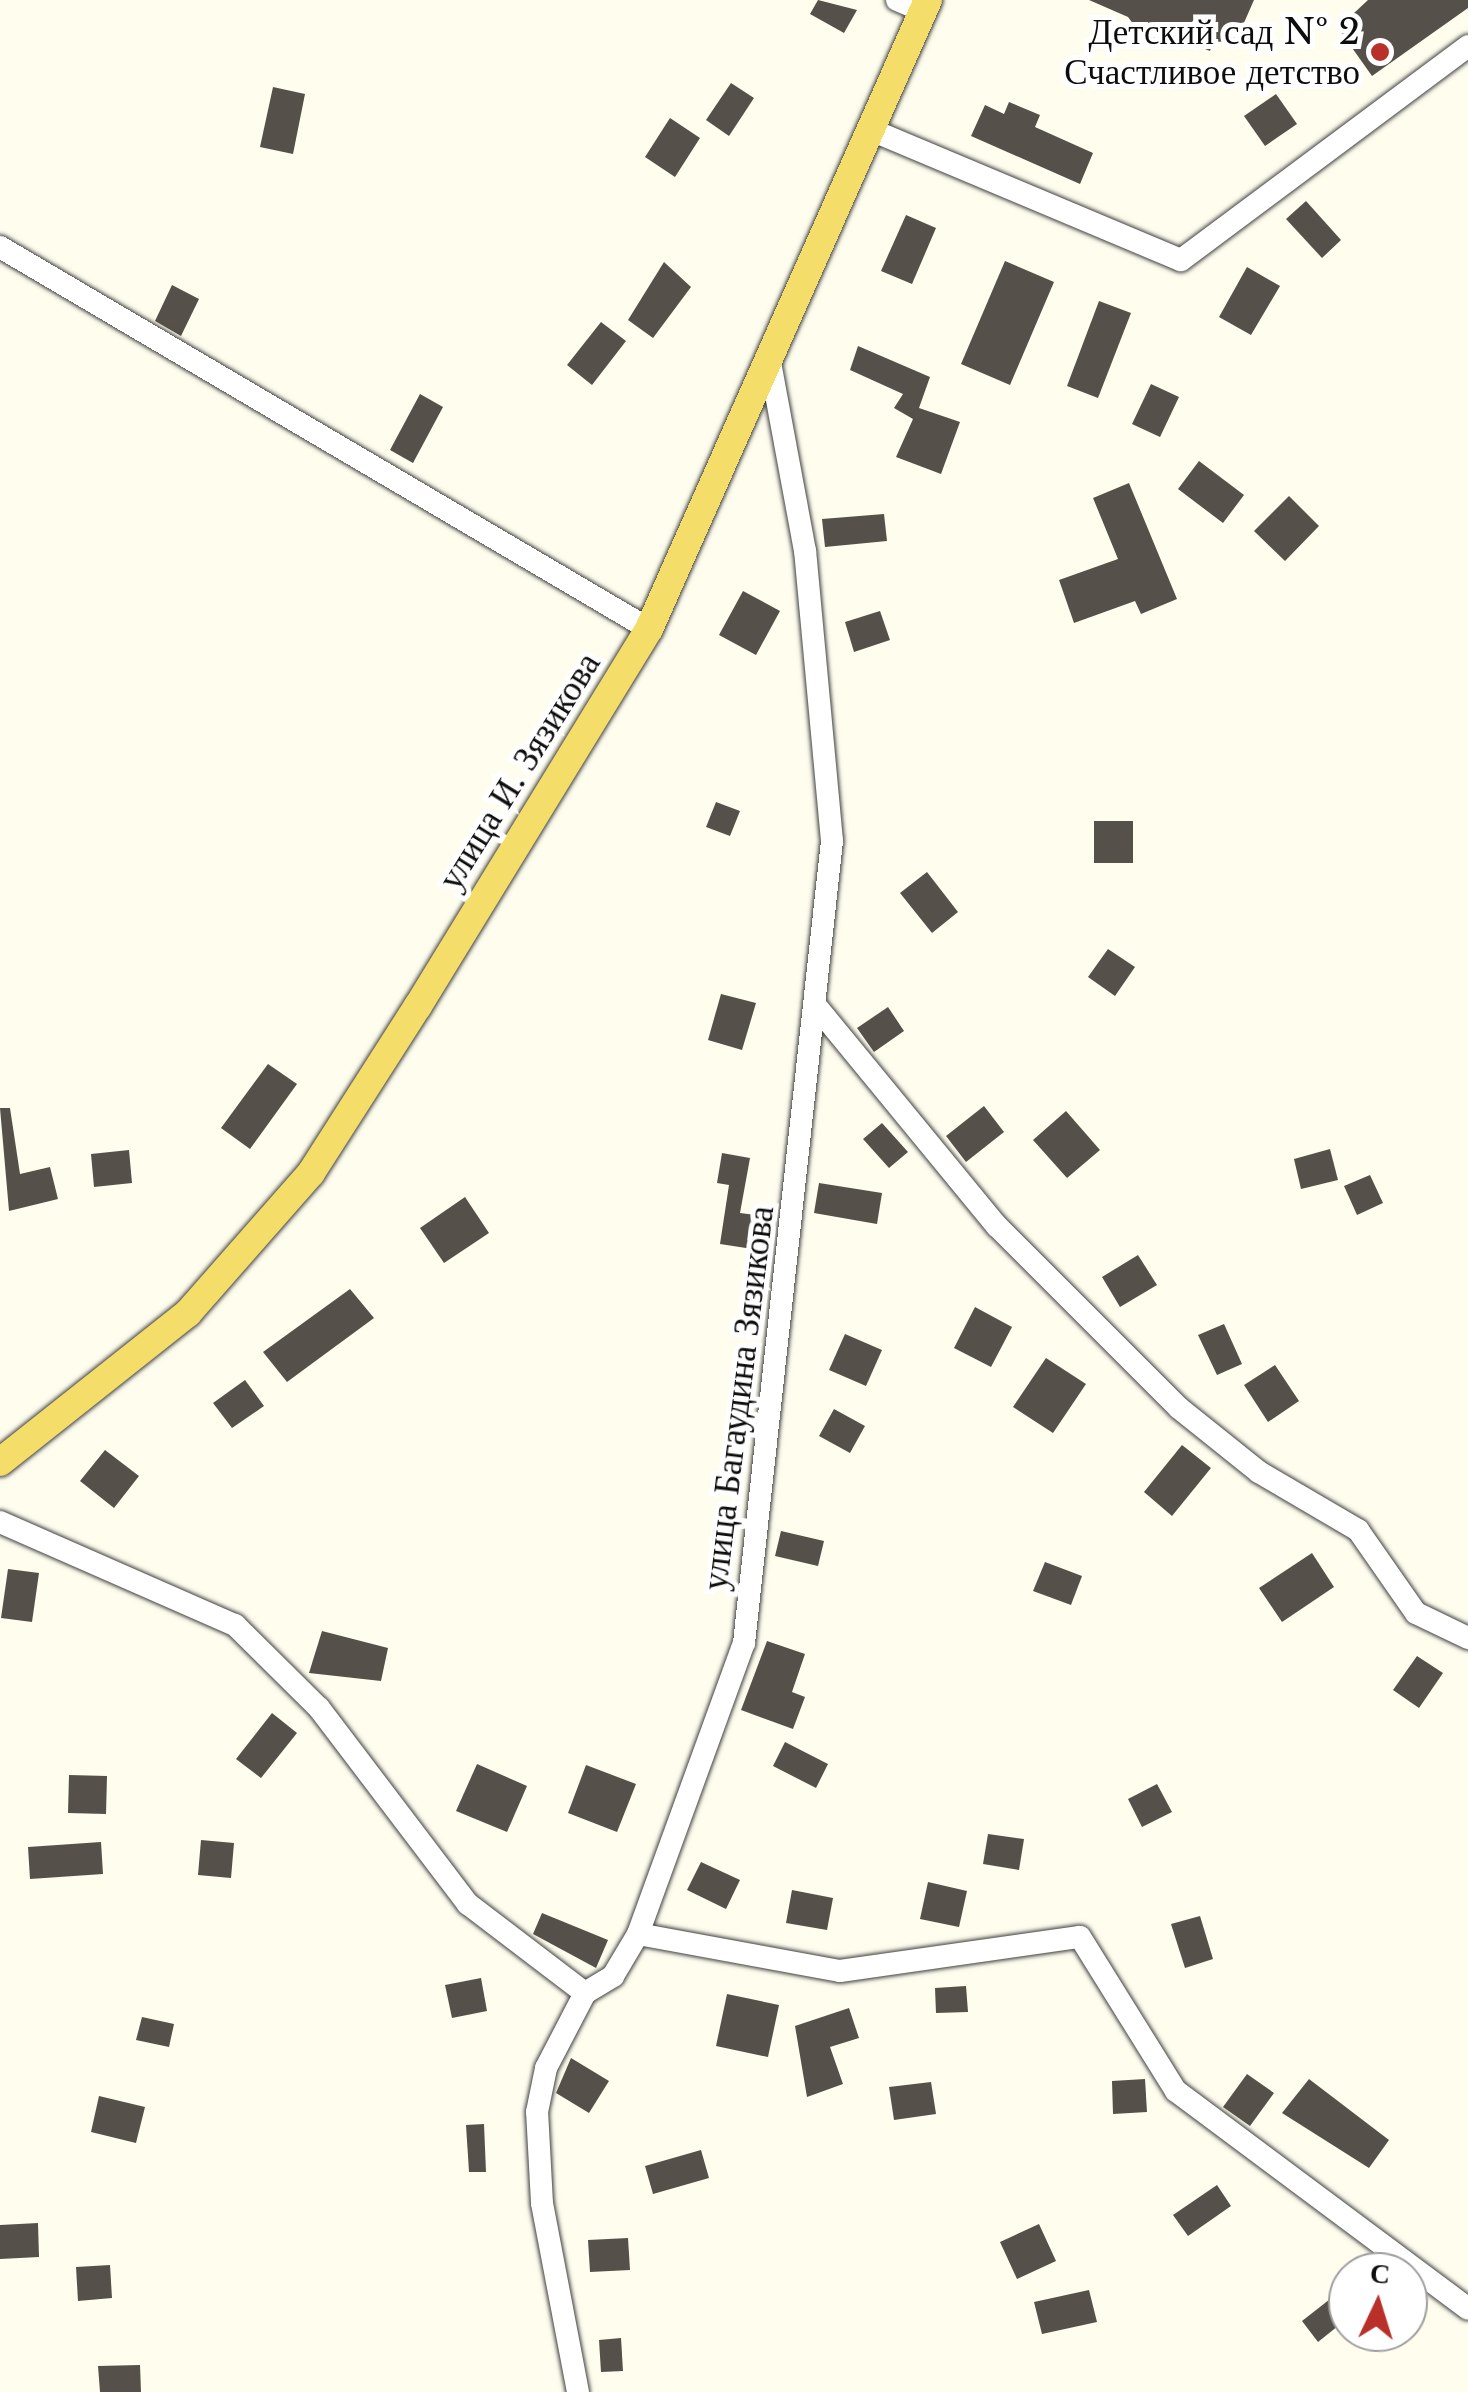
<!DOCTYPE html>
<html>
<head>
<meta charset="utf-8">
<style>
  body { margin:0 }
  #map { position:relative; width:1468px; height:2392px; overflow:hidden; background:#fefdee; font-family:"Libre Baskerville",serif }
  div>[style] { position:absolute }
  .building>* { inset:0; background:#56504a }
  .roads { filter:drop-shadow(0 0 2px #404040) drop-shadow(0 0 2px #404040) }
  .minor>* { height:22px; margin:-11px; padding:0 11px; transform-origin:11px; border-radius:11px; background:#fff }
  .major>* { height:28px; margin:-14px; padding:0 14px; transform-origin:14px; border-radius:14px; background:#f4de69 }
  .dots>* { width:28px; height:28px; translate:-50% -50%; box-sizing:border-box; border:5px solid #fff; border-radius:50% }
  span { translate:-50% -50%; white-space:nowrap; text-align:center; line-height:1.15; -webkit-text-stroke:10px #fff; paint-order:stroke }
  .poi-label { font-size:35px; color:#0d0d0d }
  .right { translate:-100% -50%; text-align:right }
  .street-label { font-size:35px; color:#0d0d0d }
  .north { position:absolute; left:1328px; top:2252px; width:100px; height:100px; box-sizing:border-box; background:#fff; border:2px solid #9e9e9e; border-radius:50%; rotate:4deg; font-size:28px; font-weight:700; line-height:40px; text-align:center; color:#0d0d0d }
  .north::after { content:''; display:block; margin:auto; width:35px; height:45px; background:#b9302a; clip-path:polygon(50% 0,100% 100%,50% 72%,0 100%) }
</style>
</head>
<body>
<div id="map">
  <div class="building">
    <i style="clip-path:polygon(818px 0,857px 10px,844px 33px,810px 14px)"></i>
    <i style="clip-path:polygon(1089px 0,1254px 0,1236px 41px,1213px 42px,1210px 51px,1175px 37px,1146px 41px,1128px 17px)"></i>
    <i style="clip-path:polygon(1368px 0,1468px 0,1468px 8px,1372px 76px,1338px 28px)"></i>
    <i style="clip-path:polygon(731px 83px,754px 98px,729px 136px,706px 120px)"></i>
    <i style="clip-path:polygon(273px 87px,305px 94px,293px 154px,260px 147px)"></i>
    <i style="clip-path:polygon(1276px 94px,1297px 124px,1265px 146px,1244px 116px)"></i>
    <i style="clip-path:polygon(1009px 102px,1040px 115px,1035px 127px,1093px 153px,1080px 184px,971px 136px,985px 105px,1004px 114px)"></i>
    <i style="clip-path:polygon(670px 118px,700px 138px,675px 177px,645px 157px)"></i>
    <i style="clip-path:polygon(1306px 201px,1341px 240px,1322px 258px,1286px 219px)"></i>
    <i style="clip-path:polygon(906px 215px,936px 228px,912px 284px,881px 271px)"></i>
    <i style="clip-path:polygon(1005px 261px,1054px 282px,1010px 385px,961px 364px)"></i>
    <i style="clip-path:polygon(664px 262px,691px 287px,653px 338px,628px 320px)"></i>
    <i style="clip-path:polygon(1247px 267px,1280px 286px,1251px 335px,1219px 317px)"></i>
    <i style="clip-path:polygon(172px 285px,199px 299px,181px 336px,155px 321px)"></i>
    <i style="clip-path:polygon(1099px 301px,1131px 313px,1098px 398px,1067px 386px)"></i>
    <i style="clip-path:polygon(601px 322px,626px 341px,592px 385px,567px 365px)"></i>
    <i style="clip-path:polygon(858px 346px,930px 377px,919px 408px,960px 422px,941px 474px,896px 457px,913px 419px,894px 408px,903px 394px,850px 370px)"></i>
    <i style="clip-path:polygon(1151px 384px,1179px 397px,1160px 437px,1132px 424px)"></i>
    <i style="clip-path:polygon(420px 394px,443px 407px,413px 463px,390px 450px)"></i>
    <i style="clip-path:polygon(1199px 461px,1244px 495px,1223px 523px,1178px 489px)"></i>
    <i style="clip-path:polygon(1129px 483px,1177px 599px,1141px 614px,1135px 601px,1074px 623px,1059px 580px,1118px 559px,1093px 498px)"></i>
    <i style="clip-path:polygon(1289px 496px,1319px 526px,1285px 561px,1254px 531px)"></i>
    <i style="clip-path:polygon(884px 514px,887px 541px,825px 547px,822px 519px)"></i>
    <i style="clip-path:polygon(743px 591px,780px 611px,756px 655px,719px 635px)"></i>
    <i style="clip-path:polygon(880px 611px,890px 640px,854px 652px,845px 622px)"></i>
    <i style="clip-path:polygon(716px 802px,740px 811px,730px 836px,706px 827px)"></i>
    <i style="clip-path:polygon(1094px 821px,1133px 821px,1133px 863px,1094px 863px)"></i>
    <i style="clip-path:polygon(927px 872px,958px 912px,932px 933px,900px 893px)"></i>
    <i style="clip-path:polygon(1108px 949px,1135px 967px,1115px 996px,1088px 977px)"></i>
    <i style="clip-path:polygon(721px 994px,756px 1003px,742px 1050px,708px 1040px)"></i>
    <i style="clip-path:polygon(888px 1007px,904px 1031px,874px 1052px,857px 1028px)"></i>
    <i style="clip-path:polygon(268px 1064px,297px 1084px,250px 1149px,221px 1128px)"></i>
    <i style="clip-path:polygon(984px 1106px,1004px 1132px,966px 1162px,946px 1136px)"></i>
    <i style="clip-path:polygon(0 1108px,10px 1108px,20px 1174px,50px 1167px,58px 1199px,9px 1211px)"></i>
    <i style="clip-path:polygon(1066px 1111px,1100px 1150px,1067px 1178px,1033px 1140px)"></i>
    <i style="clip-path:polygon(882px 1123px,908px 1152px,889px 1168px,863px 1139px)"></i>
    <i style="clip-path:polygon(1330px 1149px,1338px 1180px,1301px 1189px,1294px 1159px)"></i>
    <i style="clip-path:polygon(129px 1150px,132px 1183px,94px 1187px,91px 1154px)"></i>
    <i style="clip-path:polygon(722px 1153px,750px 1158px,740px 1213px,764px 1216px,759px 1250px,720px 1244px,729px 1185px,717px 1183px)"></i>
    <i style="clip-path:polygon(1370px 1175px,1383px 1203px,1357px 1215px,1344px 1186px)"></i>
    <i style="clip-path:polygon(819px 1183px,882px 1193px,877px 1224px,814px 1213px)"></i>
    <i style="clip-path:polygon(465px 1197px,489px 1233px,444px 1263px,420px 1228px)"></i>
    <i style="clip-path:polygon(1138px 1255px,1157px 1285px,1120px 1307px,1102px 1277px)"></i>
    <i style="clip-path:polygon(350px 1289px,374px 1318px,287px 1382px,263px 1352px)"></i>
    <i style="clip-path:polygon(975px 1307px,1012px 1327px,991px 1367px,954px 1348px)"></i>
    <i style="clip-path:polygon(1224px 1324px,1242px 1364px,1217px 1375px,1198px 1335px)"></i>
    <i style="clip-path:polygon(845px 1334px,882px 1350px,866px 1386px,829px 1370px)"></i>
    <i style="clip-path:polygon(1046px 1358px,1086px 1384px,1053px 1433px,1013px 1407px)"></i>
    <i style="clip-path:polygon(1275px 1365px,1299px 1401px,1268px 1422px,1244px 1385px)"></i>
    <i style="clip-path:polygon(245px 1380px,264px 1406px,232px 1428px,213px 1403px)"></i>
    <i style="clip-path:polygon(834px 1409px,865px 1426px,850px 1453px,819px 1436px)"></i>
    <i style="clip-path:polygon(1182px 1445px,1211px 1468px,1172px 1516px,1144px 1492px)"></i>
    <i style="clip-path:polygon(105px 1450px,139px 1476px,114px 1508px,80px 1481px)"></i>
    <i style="clip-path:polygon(781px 1531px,824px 1541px,818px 1566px,775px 1556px)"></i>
    <i style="clip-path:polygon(1312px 1553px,1334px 1587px,1282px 1622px,1259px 1588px)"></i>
    <i style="clip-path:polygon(1045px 1562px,1082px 1576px,1071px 1605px,1033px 1591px)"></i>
    <i style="clip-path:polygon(8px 1569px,39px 1573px,32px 1622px,1px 1618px)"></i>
    <i style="clip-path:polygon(322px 1631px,388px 1648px,381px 1681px,309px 1673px)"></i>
    <i style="clip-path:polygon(767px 1641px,805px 1654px,792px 1692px,805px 1697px,793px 1729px,741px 1710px)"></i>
    <i style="clip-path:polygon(1417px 1656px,1443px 1673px,1419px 1708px,1393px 1690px)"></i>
    <i style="clip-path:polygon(272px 1713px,297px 1733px,261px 1778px,236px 1759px)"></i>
    <i style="clip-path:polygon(785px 1742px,828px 1764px,816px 1788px,773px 1766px)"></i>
    <i style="clip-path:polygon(477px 1764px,527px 1786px,507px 1832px,456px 1811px)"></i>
    <i style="clip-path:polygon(586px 1765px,636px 1784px,617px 1832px,568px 1813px)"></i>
    <i style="clip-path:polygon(69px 1775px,107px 1776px,106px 1814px,68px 1813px)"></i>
    <i style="clip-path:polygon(1157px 1784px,1172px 1812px,1142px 1827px,1128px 1799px)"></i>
    <i style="clip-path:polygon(988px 1834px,1024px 1839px,1019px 1870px,983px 1864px)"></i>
    <i style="clip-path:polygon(201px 1840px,234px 1843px,231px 1878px,198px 1875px)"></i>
    <i style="clip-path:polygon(101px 1842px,103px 1874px,30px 1879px,28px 1847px)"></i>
    <i style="clip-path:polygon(701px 1862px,740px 1880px,726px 1909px,687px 1890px)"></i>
    <i style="clip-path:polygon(928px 1882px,967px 1891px,959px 1927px,920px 1919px)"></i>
    <i style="clip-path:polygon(792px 1890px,833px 1898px,827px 1930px,786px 1923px)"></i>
    <i style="clip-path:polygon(542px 1913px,608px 1940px,596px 1968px,533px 1934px)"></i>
    <i style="clip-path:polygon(1200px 1916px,1213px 1959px,1185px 1968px,1171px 1924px)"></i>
    <i style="clip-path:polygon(481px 1978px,487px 2011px,452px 2018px,445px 1985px)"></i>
    <i style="clip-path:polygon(966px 1986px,968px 2012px,936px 2013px,935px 1988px)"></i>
    <i style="clip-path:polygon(727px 1994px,779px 2005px,768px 2057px,716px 2046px)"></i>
    <i style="clip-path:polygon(849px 2008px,859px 2038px,830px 2047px,843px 2084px,807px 2097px,795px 2026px)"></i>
    <i style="clip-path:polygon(142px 2017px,174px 2024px,169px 2047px,136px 2040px)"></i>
    <i style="clip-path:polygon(571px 2058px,609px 2081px,589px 2113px,556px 2093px)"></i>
    <i style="clip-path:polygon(1247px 2074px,1274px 2093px,1250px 2126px,1223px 2107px)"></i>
    <i style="clip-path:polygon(1145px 2079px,1147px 2112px,1113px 2114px,1112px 2081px)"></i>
    <i style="clip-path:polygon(1309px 2079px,1389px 2140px,1369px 2168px,1282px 2113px)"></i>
    <i style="clip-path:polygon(931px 2082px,936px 2114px,894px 2120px,889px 2087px)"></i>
    <i style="clip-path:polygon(99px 2096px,145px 2107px,136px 2143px,91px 2132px)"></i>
    <i style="clip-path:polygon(484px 2124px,486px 2172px,469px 2172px,466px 2125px)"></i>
    <i style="clip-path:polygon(701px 2150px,709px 2178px,653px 2194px,645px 2166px)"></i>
    <i style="clip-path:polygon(1217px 2185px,1231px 2206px,1188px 2236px,1173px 2215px)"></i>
    <i style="clip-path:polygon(38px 2223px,39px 2257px,0 2259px,0 2225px)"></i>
    <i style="clip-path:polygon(1039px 2224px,1056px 2261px,1017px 2279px,1000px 2242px)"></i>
    <i style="clip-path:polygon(628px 2238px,630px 2270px,590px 2272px,588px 2240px)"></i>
    <i style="clip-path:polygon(110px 2265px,112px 2298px,78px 2301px,76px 2267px)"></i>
    <i style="clip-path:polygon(1348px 2285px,1348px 2318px,1318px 2342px,1302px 2321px)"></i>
    <i style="clip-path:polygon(1089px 2290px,1097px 2322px,1042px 2334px,1034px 2302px)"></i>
    <i style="clip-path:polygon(621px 2338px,623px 2371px,601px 2372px,599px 2340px)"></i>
    <i style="clip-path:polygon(140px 2365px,141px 2392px,100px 2392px,98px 2366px)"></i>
  </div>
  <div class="roads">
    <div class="minor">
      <i style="left:897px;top:0;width:28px;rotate:23deg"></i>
      <i style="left:869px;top:129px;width:338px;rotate:22.8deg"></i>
      <i style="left:1181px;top:260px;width:358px;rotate:-36.7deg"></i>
      <i style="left:0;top:247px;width:753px;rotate:30.48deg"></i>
      <i style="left:816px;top:1006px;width:285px;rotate:50.6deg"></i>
      <i style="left:997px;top:1226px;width:257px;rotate:45deg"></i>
      <i style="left:1179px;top:1408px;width:102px;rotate:38.7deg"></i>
      <i style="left:1259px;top:1472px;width:115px;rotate:30.4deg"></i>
      <i style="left:1358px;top:1530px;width:101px;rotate:55.1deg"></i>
      <i style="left:1416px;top:1613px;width:58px;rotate:25.7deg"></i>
      <i style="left:0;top:1522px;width:257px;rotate:23.7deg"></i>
      <i style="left:235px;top:1625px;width:118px;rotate:44.7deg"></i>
      <i style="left:319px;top:1708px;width:246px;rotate:52.8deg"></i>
      <i style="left:468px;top:1904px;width:147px;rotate:37.3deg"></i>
      <i style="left:638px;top:1934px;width:205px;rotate:10.4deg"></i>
      <i style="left:840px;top:1971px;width:242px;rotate:-8.1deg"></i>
      <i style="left:1080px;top:1937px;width:181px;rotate:58.1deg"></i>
      <i style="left:1176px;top:2091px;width:364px;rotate:36.7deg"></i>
      <i style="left:578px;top:2392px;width:192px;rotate:-100.8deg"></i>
      <i style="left:542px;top:2203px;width:91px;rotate:-93.1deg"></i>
      <i style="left:537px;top:2112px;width:45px;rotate:-78.4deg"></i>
      <i style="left:546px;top:2068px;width:85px;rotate:-62.5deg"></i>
      <i style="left:585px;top:1993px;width:33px;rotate:-31deg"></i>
      <i style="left:613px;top:1976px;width:49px;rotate:-59.2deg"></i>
      <i style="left:638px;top:1934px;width:310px;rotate:-70deg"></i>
      <i style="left:744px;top:1643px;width:807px;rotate:-83.74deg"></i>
      <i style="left:832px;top:841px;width:291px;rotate:-95.3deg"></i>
      <i style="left:805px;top:551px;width:191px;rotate:-100.5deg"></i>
    </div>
    <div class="major">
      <i style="left:0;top:1462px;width:240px;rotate:-38.4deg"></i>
      <i style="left:188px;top:1313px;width:186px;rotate:-48.7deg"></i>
      <i style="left:311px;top:1173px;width:198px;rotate:-57.4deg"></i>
      <i style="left:418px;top:1006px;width:442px;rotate:-58.5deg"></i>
      <i style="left:649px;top:629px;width:688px;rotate:-66.08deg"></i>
    </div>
  </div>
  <div class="dots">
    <i style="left:1380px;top:52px;background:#b9302a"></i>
  </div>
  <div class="poi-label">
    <span class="right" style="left:1360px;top:52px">Детский сад № 2<br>Счастливое детство</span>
  </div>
  <div class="street-label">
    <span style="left:519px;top:771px;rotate:-58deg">улица И. Зязикова</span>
    <span style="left:738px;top:1398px;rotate:-83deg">улица Багаудина Зязикова</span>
  </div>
  <div class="north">С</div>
</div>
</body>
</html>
